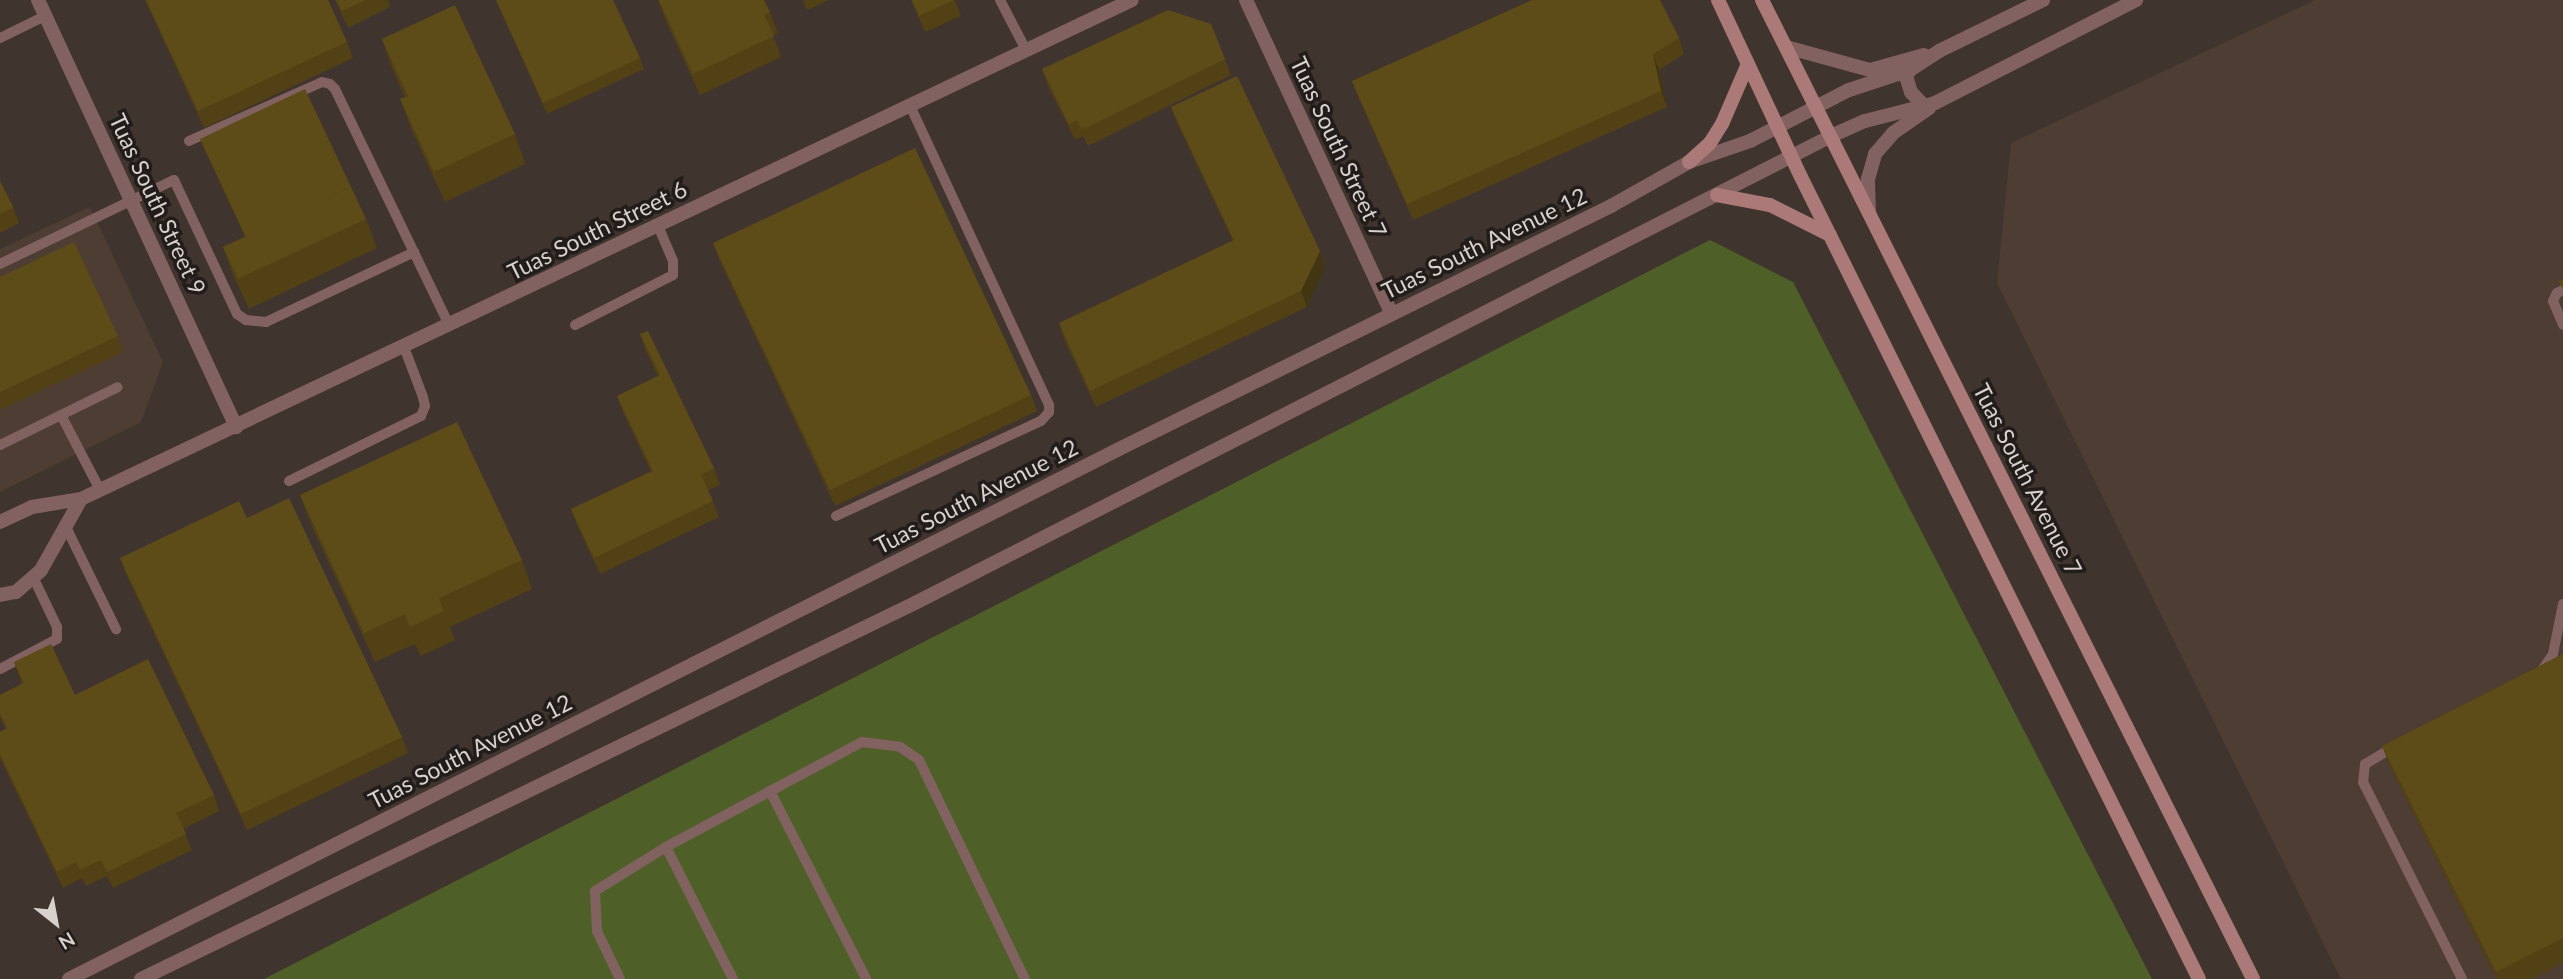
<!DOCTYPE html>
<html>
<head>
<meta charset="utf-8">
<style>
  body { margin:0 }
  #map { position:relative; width:2563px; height:979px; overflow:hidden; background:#3f352e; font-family:Lato,sans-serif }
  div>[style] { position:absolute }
  .built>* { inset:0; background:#4e3d33 }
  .green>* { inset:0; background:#4e6027 }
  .lane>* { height:10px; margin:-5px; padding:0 5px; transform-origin:5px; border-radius:5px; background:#826261 }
  .street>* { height:14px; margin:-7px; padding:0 7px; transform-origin:7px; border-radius:7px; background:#826261 }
  .secondary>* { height:14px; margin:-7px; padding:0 7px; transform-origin:7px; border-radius:7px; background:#ab7978 }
  .wall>* { inset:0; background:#514115 }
  .shaded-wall>* { inset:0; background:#423511 }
  .building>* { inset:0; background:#5e4c18 }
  span { translate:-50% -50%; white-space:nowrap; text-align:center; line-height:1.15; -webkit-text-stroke:7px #221d1a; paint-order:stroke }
  .street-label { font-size:23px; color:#d8d1cd }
  .north { position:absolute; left:21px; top:888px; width:70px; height:70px; -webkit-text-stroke:5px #221d1a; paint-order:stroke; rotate:149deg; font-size:19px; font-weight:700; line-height:28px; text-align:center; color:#d8d1cd }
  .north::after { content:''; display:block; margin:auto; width:24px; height:32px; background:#d8d1cd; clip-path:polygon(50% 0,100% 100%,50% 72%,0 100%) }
</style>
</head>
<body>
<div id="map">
  <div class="built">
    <i style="clip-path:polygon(2315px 0,2563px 0,2563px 979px,2341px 979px,1997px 283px,2011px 143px)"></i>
    <i style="clip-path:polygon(90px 207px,163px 362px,141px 422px,0 492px,0 249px)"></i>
  </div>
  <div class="green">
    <i style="clip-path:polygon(1710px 240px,1793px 282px,2152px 979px,264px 979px)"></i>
  </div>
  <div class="lane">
    <i style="left:1000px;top:0;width:56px;rotate:62.5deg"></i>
    <i style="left:0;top:38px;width:50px;rotate:-26.1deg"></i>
    <i style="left:189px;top:141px;width:145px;rotate:-23.9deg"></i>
    <i style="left:322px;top:82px;width:8px;rotate:14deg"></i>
    <i style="left:330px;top:84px;width:7px;rotate:45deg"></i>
    <i style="left:335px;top:89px;width:262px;rotate:64.2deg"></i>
    <i style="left:0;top:264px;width:193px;rotate:-25.8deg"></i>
    <i style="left:174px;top:180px;width:148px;rotate:64.8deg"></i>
    <i style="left:237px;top:314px;width:11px;rotate:34deg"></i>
    <i style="left:246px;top:320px;width:20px;rotate:6deg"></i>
    <i style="left:266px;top:322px;width:164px;rotate:-25.3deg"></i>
    <i style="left:2563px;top:290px;width:7px;rotate:153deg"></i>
    <i style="left:2557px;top:293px;width:9px;rotate:117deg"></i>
    <i style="left:2553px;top:301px;width:26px;rotate:67deg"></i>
    <i style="left:575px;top:325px;width:110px;rotate:-27deg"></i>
    <i style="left:673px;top:275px;width:14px;rotate:-90deg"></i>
    <i style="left:673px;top:261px;width:38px;rotate:-113deg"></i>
    <i style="left:61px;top:415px;width:85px;rotate:62.5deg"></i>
    <i style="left:0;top:445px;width:131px;rotate:-26.2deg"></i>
    <i style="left:289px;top:481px;width:147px;rotate:-26.2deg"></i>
    <i style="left:421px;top:416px;width:11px;rotate:-68deg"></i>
    <i style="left:425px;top:406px;width:9px;rotate:-103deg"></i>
    <i style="left:423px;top:397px;width:53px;rotate:-110.8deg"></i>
    <i style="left:836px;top:516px;width:226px;rotate:-24.9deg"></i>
    <i style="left:1041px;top:421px;width:12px;rotate:-48deg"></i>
    <i style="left:1049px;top:412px;width:7px;rotate:-90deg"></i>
    <i style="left:1049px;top:405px;width:330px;rotate:-114.9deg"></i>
    <i style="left:66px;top:527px;width:114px;rotate:63.9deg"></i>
    <i style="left:0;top:669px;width:64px;rotate:-27.8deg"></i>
    <i style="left:57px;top:639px;width:12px;rotate:-90deg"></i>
    <i style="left:57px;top:627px;width:55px;rotate:-115.6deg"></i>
    <i style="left:2542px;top:670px;width:19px;rotate:-55deg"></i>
    <i style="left:2553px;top:654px;width:51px;rotate:-78.7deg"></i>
    <i style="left:2397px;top:745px;width:37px;rotate:149deg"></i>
    <i style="left:2365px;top:764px;width:18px;rotate:96deg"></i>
    <i style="left:2363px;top:782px;width:220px;rotate:63.3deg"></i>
    <i style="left:770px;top:791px;width:211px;rotate:62.9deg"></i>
    <i style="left:666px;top:847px;width:148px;rotate:63.1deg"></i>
    <i style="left:620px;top:979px;width:53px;rotate:-115.6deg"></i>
    <i style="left:597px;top:931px;width:40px;rotate:-92.9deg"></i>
    <i style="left:595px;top:891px;width:84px;rotate:-31.8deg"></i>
    <i style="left:666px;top:847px;width:222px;rotate:-28.2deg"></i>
    <i style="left:862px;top:742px;width:38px;rotate:7deg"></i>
    <i style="left:900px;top:747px;width:23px;rotate:34deg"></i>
    <i style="left:919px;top:760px;width:243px;rotate:64.2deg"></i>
  </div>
  <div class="street">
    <i style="left:38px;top:0;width:471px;rotate:65.1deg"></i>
    <i style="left:1246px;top:0;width:346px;rotate:65.1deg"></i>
    <i style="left:1786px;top:47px;width:87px;rotate:15.3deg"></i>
    <i style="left:1870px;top:70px;width:56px;rotate:-15.5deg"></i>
    <i style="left:1910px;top:70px;width:7px;rotate:124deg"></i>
    <i style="left:1906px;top:76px;width:17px;rotate:73deg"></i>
    <i style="left:1911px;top:92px;width:19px;rotate:47deg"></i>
    <i style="left:1924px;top:106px;width:11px;rotate:-15deg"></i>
    <i style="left:1935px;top:103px;width:226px;rotate:-27.1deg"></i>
    <i style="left:1869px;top:212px;width:33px;rotate:-92deg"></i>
    <i style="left:1868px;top:179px;width:26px;rotate:-74deg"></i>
    <i style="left:1875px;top:154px;width:28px;rotate:-49deg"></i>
    <i style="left:1893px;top:133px;width:44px;rotate:-34.8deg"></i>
    <i style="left:0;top:522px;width:35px;rotate:-25deg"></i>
    <i style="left:32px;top:507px;width:50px;rotate:-9.3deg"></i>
    <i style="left:81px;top:499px;width:1163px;rotate:-25.4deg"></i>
    <i style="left:0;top:595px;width:16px;rotate:-11deg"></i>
    <i style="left:16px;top:592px;width:33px;rotate:-41deg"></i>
    <i style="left:41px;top:570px;width:81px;rotate:-60.6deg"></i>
    <i style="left:69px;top:979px;width:1174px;rotate:-26.78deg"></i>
    <i style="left:1117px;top:450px;width:551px;rotate:-26.29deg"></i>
    <i style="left:1611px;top:206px;width:90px;rotate:-29.4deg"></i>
    <i style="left:1689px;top:162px;width:65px;rotate:-19deg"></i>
    <i style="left:1750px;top:141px;width:111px;rotate:-27.3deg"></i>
    <i style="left:1849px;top:90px;width:64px;rotate:-18.2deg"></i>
    <i style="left:1910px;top:70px;width:35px;rotate:-33deg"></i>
    <i style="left:1939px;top:51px;width:116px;rotate:-26.1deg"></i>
    <i style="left:141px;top:979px;width:860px;rotate:-25.91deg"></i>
    <i style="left:915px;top:603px;width:1028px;rotate:-27.01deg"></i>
    <i style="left:1831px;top:136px;width:37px;rotate:-24deg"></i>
    <i style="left:1865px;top:121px;width:61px;rotate:-14.3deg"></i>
  </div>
  <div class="secondary">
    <i style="left:1718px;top:0;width:195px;rotate:64.9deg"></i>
    <i style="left:1801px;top:177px;width:895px;rotate:63.61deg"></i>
    <i style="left:1762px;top:0;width:1095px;rotate:63.36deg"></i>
    <i style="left:1689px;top:162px;width:28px;rotate:-42deg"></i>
    <i style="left:1710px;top:143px;width:22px;rotate:-58deg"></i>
    <i style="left:1722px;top:124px;width:65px;rotate:-66.6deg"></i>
    <i style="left:1717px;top:195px;width:54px;rotate:10.7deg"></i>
    <i style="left:1770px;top:205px;width:67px;rotate:26.6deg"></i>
  </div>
  <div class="wall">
    <i style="clip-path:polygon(145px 0,328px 0,347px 42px,353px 58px,204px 128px)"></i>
    <i style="clip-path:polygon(335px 0,388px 0,390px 7px,348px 28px)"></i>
    <i style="clip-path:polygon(496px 0,640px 58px,644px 69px,547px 114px)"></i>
    <i style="clip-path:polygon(658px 0,770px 12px,778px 33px,773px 35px,781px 57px,700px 95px,665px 19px)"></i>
    <i style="clip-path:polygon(803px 0,829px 0,807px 10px)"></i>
    <i style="clip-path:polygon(911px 0,955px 0,961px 16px,925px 32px)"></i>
    <i style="clip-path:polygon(1679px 38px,1684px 54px,1659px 70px,1667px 107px,1413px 220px,1358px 97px,1352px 81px)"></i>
    <i style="clip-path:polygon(382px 39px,515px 134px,525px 164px,445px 202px,411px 128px,400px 99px,405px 97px,392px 68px)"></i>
    <i style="clip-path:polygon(1225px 59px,1231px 75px,1088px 146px,1083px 136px,1075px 140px,1048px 86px,1042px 69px)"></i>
    <i style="clip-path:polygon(1171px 107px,1320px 251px,1325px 267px,1307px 307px,1096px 407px,1064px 339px,1059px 323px,1233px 241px,1177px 123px)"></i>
    <i style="clip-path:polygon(200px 139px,366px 219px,377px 248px,249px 309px,234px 277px,223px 247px,245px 237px)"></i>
    <i style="clip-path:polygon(0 181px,13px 207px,19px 223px,0 233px)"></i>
    <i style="clip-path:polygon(713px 243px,1031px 395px,1037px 411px,835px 506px,719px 259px)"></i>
    <i style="clip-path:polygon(0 277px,118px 336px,123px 352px,0 410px)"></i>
    <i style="clip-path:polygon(640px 334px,714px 468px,720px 485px,708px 490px,719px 517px,600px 574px,577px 525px,571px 509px,651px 471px,623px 412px,617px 396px,658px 376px,646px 351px)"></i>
    <i style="clip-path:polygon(300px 495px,522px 560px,532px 589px,450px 627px,455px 640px,421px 656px,415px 644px,375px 662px,311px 524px)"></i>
    <i style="clip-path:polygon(247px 518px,402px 737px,408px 753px,247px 830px,126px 574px,120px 558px)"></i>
    <i style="clip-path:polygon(2563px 654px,2563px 963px,2531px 979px,2497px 979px,2390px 766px,2382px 746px)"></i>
    <i style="clip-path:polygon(14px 662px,75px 695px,214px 795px,219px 811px,183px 829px,192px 850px,113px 888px,107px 876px,86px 886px,82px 878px,63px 888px,0 758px,0 732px,6px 729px,0 717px,0 695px,22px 684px)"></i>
  </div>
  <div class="shaded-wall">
    <i style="clip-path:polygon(1653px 54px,1659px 70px,1667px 107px,1661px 91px)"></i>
    <i style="clip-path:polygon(1320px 251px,1325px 267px,1307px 307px,1301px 291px)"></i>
  </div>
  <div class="building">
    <i style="clip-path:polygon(146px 0,328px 0,347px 42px,198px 111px)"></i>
    <i style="clip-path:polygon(336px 0,366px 0,342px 11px)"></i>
    <i style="clip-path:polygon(496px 0,613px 0,640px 58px,543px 103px)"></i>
    <i style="clip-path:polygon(659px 0,764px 0,770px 12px,764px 15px,774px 36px,693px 74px)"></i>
    <i style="clip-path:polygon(912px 0,954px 0,919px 16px)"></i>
    <i style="clip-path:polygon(1532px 0,1660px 0,1679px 38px,1653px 54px,1661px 91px,1407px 204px,1352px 81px)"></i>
    <i style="clip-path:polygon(455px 5px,515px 134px,434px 172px,400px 99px,408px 96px,382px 39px)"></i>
    <i style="clip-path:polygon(1168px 10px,1211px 24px,1225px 59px,1082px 130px,1077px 120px,1069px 124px,1042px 69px)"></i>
    <i style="clip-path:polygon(1237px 76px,1320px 251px,1301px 291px,1090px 391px,1059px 323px,1234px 240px,1171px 107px)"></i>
    <i style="clip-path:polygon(305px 89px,351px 187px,246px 237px,200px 139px)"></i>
    <i style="clip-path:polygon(915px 148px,1031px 395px,830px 490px,713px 243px)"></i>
    <i style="clip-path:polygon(0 181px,13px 207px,0 214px)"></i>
    <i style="clip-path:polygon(351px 187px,366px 219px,238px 279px,223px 247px)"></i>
    <i style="clip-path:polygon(74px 242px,118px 336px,0 392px,0 277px)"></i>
    <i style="clip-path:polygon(2563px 279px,2563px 290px,2559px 281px)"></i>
    <i style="clip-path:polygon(648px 331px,714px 468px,701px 475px,713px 501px,594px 558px,571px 509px,653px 471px,617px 396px,660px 375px,640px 334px)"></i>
    <i style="clip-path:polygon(457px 422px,522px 560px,439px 598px,444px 611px,410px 627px,405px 614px,364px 633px,300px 495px)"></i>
    <i style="clip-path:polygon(289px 498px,402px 737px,241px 814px,120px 558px,239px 501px,247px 518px)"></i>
    <i style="clip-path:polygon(51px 644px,75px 695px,148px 659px,214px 795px,176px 813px,186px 834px,107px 872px,101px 860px,80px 870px,76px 862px,57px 872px,0 754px,0 732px,7px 728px,0 713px,0 695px,24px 683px,14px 662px)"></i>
    <i style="clip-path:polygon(2563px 654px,2563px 938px,2496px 972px,2382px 746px)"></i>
  </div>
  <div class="street-label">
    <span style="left:1339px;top:147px;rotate:65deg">Tuas South Street 7</span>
    <span style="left:158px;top:204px;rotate:65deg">Tuas South Street 9</span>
    <span style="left:597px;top:230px;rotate:-26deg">Tuas South Street 6</span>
    <span style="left:1484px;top:243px;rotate:-26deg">Tuas South Avenue 12</span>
    <span style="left:2028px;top:479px;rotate:63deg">Tuas South Avenue 7</span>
    <span style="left:976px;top:496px;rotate:-27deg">Tuas South Avenue 12</span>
    <span style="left:470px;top:751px;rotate:-27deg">Tuas South Avenue 12</span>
  </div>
  <div class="north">N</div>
</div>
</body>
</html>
